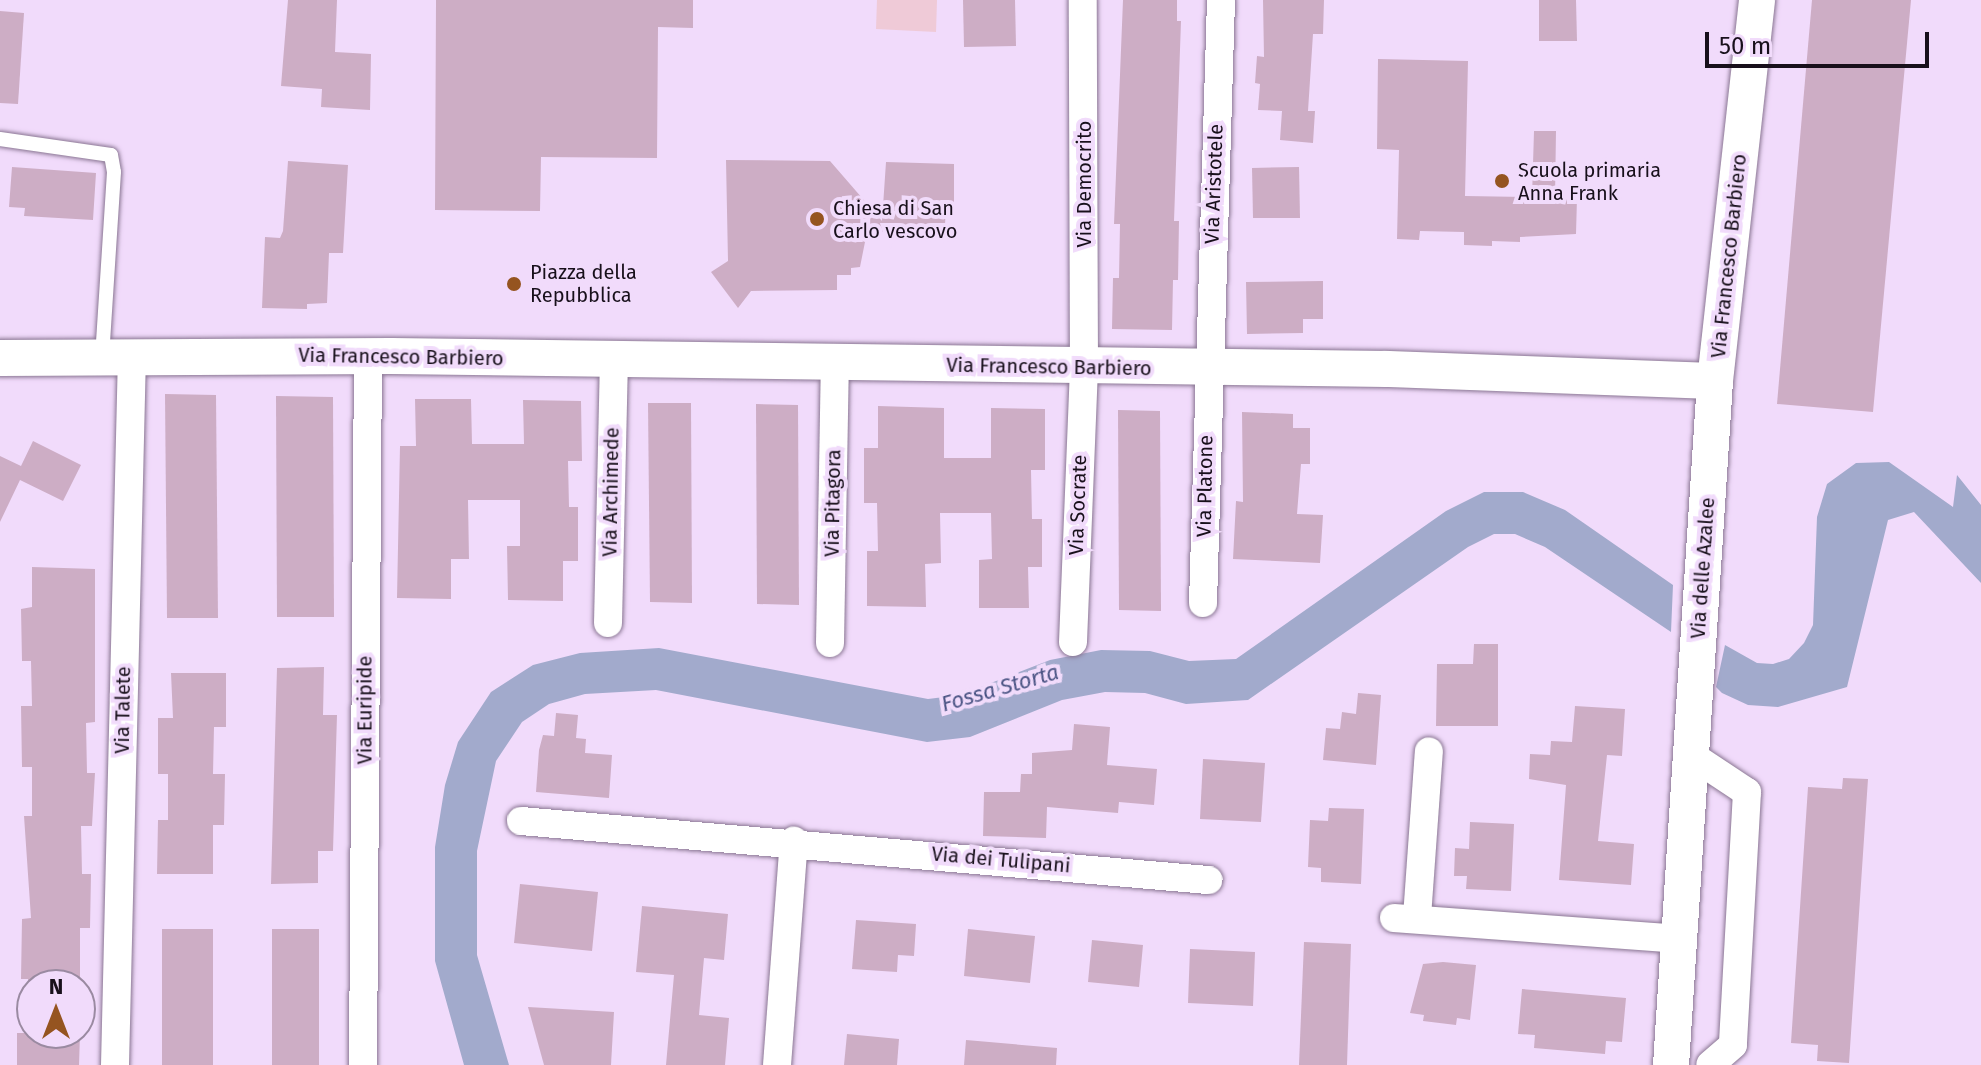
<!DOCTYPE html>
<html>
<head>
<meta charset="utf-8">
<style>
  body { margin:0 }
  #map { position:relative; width:1981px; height:1065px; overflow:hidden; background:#f1dbfb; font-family:"Fira Sans",sans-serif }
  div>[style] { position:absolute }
  .green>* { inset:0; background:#efcad7 }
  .water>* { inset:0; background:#a2aacc }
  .building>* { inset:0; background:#cdadc5 }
  .roads { filter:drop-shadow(0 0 2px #8a7693) drop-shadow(0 0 2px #8a7693) }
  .service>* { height:14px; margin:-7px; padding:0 7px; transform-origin:7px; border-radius:7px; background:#fff }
  .minor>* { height:28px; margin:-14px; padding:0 14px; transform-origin:14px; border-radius:14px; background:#fff }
  .tertiary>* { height:36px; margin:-18px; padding:0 18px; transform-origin:18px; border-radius:18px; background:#fff }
  .dots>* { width:22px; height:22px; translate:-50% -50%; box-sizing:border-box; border:4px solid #f1dbfb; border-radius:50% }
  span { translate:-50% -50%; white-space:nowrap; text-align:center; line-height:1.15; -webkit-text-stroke:8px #f1dbfb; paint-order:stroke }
  .poi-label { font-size:20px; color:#18101b }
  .left { translate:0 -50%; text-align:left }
  .street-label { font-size:20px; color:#18101b }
  .water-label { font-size:22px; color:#4b5484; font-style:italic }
  .north { position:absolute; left:16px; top:969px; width:80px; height:80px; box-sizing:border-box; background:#f1dbfb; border:2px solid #9a8aa1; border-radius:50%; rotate:0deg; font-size:22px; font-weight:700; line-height:32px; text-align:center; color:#18101b }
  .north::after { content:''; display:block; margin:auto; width:28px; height:36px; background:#955420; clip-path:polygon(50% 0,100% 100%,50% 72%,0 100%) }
  .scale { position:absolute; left:1705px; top:32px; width:224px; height:36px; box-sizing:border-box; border:4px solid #18101b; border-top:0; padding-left:10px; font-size:24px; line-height:28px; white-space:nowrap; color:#18101b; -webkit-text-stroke:6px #f1dbfb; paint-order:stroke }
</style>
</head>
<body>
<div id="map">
  <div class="green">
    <i style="clip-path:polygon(877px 0,937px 0,936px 32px,876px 29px)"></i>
  </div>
  <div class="water">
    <i style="clip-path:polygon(1889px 462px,1953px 507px,1957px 475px,1981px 505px,1981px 583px,1914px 512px,1888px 520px,1847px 687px,1778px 707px,1748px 705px,1722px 693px,1716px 687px,1725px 645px,1757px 663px,1773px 664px,1789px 659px,1804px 643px,1813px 625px,1817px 517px,1827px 484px,1856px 463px)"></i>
    <i style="clip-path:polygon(1484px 492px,1523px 492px,1565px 510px,1673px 585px,1671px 632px,1545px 547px,1515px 534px,1494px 534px,1468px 547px,1248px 700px,1186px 704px,1145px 693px,1105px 692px,1062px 700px,970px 737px,927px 742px,656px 690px,585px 694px,549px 704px,522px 722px,496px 761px,477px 851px,477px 955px,509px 1065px,464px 1065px,435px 961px,435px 847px,445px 785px,458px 742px,491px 692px,533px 665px,580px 653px,659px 648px,928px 699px,960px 695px,1050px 660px,1101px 650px,1150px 651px,1189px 661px,1236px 659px,1446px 511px)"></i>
  </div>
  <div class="building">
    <i style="clip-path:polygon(288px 0,337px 0,335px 52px,371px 54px,370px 110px,321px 107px,322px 89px,281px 86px)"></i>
    <i style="clip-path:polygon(436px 0,693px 0,693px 28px,658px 27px,657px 158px,541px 157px,540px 211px,435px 210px)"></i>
    <i style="clip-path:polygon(963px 0,1015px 0,1016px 46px,964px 47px)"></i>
    <i style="clip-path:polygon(1123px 0,1177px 0,1177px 21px,1181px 21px,1174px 221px,1179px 221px,1178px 280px,1173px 280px,1172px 330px,1112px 329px,1113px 278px,1119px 278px,1120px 224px,1114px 224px)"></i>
    <i style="clip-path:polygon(1263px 0,1324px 0,1323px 34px,1313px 34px,1308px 111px,1315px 111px,1313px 143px,1280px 140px,1282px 111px,1258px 110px,1260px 84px,1255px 83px,1257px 56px,1264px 57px)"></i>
    <i style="clip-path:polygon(1539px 0,1576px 0,1577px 41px,1539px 41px)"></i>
    <i style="clip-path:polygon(1812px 0,1911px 0,1873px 412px,1777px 404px)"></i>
    <i style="clip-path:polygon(0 11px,24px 13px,18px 104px,0 103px)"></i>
    <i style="clip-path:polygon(1378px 59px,1468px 61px,1465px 196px,1532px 197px,1534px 131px,1556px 131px,1555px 198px,1577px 198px,1576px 234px,1520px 237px,1520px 242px,1492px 241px,1492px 246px,1464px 245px,1464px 232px,1420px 231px,1419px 240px,1397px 239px,1399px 150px,1377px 149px)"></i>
    <i style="clip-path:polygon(726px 160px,830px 161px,882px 221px,886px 162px,954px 164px,954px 206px,946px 206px,945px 224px,930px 224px,930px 232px,867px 232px,860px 267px,851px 268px,851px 275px,837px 275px,837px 290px,751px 291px,738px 308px,711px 272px,728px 261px)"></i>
    <i style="clip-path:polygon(288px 161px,348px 165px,343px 253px,329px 253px,327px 303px,307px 304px,307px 309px,262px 308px,265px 237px,280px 238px,283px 231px)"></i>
    <i style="clip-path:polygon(12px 167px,96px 173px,93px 220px,24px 216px,25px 208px,9px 207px)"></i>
    <i style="clip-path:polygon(1299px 167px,1300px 218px,1253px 218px,1252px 168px)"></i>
    <i style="clip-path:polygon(1323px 281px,1323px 319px,1303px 319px,1303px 333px,1247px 334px,1246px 282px)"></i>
    <i style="clip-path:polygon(165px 394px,216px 395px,218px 618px,167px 618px)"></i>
    <i style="clip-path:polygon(276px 396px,333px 397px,334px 617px,277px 617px)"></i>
    <i style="clip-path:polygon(415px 399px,471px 399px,472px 444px,524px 444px,523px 400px,581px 401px,582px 461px,568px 461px,569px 507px,578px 507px,578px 561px,563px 561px,563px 601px,508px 600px,507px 546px,520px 546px,520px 500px,468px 500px,469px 559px,451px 559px,451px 599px,397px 598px,400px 446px,416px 446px)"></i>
    <i style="clip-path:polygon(648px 403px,691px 403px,692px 603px,650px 602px)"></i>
    <i style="clip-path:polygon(756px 404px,798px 405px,799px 605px,757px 604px)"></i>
    <i style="clip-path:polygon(878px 406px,944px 408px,944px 458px,991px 458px,991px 408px,1045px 409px,1045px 470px,1031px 470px,1032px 519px,1042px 519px,1042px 567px,1028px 567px,1029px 608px,979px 608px,979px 560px,992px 559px,991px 513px,940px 513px,941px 563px,925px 564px,926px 607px,867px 606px,867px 551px,878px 551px,877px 503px,864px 503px,864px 448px,878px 448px)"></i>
    <i style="clip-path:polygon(1118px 410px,1160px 411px,1161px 611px,1119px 610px)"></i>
    <i style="clip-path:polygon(1242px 412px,1293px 414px,1293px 428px,1310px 428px,1310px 464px,1301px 464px,1297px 514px,1323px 515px,1320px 563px,1233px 559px,1236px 501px,1243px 502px)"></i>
    <i style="clip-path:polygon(33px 441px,81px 465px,63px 501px,20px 480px,0 522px,0 456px,21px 466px)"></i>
    <i style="clip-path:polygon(32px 567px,95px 569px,95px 722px,86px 723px,87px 773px,95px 773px,92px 826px,81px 826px,82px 874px,91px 874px,90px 928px,80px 928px,80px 985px,28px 985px,28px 979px,21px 979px,22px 919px,31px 918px,24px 816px,32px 816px,32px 767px,22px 767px,21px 706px,32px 706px,31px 661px,22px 661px,21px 609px,32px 607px)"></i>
    <i style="clip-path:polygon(1474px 644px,1498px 644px,1498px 726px,1436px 726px,1437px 664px,1473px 664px)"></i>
    <i style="clip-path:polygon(324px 667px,323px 715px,337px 715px,333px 851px,318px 851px,318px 883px,271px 884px,277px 668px)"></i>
    <i style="clip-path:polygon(171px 673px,226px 673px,226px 727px,214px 727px,213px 774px,225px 774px,224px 825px,213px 825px,213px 874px,157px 874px,158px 820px,168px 820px,168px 774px,158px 774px,158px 718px,173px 718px)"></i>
    <i style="clip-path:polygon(1358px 693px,1381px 695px,1376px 765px,1323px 760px,1326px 728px,1340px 729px,1342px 712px,1356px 714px)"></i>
    <i style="clip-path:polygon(1575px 706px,1625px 709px,1622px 756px,1607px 755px,1598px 841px,1634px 844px,1631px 885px,1559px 880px,1566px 785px,1529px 779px,1530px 754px,1550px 755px,1551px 741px,1572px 742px)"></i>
    <i style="clip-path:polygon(556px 713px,578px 715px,576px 738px,586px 739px,585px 753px,612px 755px,609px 798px,536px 792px,539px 750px,543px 735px,554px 736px)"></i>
    <i style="clip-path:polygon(1074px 724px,1110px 727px,1107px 765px,1157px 769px,1154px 805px,1119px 802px,1118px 813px,1047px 807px,1046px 838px,983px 836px,984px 792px,1020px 792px,1021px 774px,1032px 774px,1032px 753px,1072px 750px)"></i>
    <i style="clip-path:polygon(1203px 759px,1265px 763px,1261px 822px,1200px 819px)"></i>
    <i style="clip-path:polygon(1843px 778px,1868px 779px,1849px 1063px,1817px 1061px,1818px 1045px,1791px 1043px,1808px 787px,1842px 789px)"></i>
    <i style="clip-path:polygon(1329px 808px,1364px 809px,1361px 884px,1321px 882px,1321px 868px,1308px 867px,1310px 820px,1328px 821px)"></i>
    <i style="clip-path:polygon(1470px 822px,1514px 824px,1511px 891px,1466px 889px,1467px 876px,1454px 876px,1455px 848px,1469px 849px)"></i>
    <i style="clip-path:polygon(520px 884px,598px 892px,592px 951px,514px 943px)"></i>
    <i style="clip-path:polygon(642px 906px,728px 914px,724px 960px,704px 958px,699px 1015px,729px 1018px,725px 1065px,666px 1065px,674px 975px,636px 972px)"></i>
    <i style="clip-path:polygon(856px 920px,916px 924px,914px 956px,898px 955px,897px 972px,852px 969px)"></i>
    <i style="clip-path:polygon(162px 929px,213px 929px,213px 1065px,162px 1065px)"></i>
    <i style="clip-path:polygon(272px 929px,319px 929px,319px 1065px,272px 1065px)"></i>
    <i style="clip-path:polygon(968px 929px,1035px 936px,1030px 983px,964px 976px)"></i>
    <i style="clip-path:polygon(1092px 940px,1143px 945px,1139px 987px,1088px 982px)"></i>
    <i style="clip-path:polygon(1304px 942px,1351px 944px,1347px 1065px,1299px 1065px)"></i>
    <i style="clip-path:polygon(1190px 949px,1255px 952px,1253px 1006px,1188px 1003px)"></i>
    <i style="clip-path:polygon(1443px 962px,1476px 965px,1470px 1020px,1457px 1018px,1456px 1025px,1423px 1021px,1424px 1015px,1410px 1013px,1423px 964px)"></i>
    <i style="clip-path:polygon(1522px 989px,1626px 998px,1622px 1042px,1606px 1041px,1605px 1054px,1534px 1048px,1535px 1035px,1518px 1034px)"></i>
    <i style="clip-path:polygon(528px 1007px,614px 1012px,611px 1065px,544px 1065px)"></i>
    <i style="clip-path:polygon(17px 1033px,80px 1033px,79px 1065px,17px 1065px)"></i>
    <i style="clip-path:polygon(847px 1034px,899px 1039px,897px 1065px,844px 1065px)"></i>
    <i style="clip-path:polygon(966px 1040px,1057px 1048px,1056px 1065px,964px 1065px)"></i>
  </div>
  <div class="roads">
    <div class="service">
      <i style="left:0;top:139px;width:112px;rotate:8.2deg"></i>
      <i style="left:111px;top:155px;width:17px;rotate:80deg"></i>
      <i style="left:114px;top:172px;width:184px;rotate:93.7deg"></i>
    </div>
    <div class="minor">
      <i style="left:1203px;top:603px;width:603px;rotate:-88.29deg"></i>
      <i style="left:608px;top:623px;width:262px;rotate:-88.7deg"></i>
      <i style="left:1073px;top:642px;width:273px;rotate:-87.7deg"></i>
      <i style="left:1084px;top:369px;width:369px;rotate:-90.2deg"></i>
      <i style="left:830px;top:643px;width:279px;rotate:-89deg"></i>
      <i style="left:1691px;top:755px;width:67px;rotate:33.5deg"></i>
      <i style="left:1747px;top:792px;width:253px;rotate:93.2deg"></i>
      <i style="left:1733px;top:1045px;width:30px;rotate:139deg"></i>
      <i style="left:521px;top:821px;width:690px;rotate:4.91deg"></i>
      <i style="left:1417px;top:917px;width:166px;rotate:-85.9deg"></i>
      <i style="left:1394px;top:918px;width:287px;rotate:4.2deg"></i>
      <i style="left:115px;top:1065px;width:710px;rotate:-88.63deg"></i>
      <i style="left:363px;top:1065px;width:709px;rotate:-89.6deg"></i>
      <i style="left:777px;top:1065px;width:225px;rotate:-85.7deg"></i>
    </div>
    <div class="tertiary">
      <i style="left:0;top:358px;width:391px;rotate:-0.3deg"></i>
      <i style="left:391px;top:356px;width:996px;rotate:0.75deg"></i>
      <i style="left:1387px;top:369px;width:328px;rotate:2.1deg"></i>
      <i style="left:1715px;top:381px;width:383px;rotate:-83.7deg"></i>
      <i style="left:1671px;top:1065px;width:685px;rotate:-86.32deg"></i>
    </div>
  </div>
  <div class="dots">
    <i style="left:1502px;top:181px;background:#955420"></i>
    <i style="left:817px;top:219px;background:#955420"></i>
    <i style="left:514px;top:284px;background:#955420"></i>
  </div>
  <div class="poi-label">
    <span class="left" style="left:1518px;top:182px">Scuola primaria<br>Anna Frank</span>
    <span class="left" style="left:833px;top:220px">Chiesa di San<br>Carlo vescovo</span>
    <span class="left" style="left:530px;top:284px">Piazza della<br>Repubblica</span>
  </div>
  <div class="street-label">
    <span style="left:1084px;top:184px;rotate:-90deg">Via Democrito</span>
    <span style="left:1214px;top:184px;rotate:-88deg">Via Aristotele</span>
    <span style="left:1729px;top:256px;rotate:-84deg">Via Francesco Barbiero</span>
    <span style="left:401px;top:357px;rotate:1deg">Via Francesco Barbiero</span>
    <span style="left:1049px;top:367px;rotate:1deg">Via Francesco Barbiero</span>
    <span style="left:1205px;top:486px;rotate:-89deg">Via Platone</span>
    <span style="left:611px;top:492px;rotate:-89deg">Via Archimede</span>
    <span style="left:833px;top:503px;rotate:-89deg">Via Pitagora</span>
    <span style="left:1078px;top:505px;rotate:-88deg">Via Socrate</span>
    <span style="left:1703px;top:568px;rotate:-86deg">Via delle Azalee</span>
    <span style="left:123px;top:710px;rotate:-89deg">Via Talete</span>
    <span style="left:365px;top:710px;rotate:-90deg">Via Euripide</span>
    <span style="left:1001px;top:860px;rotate:5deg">Via dei Tulipani</span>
  </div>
  <div class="water-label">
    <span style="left:1000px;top:688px;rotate:-16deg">Fossa Storta</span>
  </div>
  <div class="north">N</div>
  <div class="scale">50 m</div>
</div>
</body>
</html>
